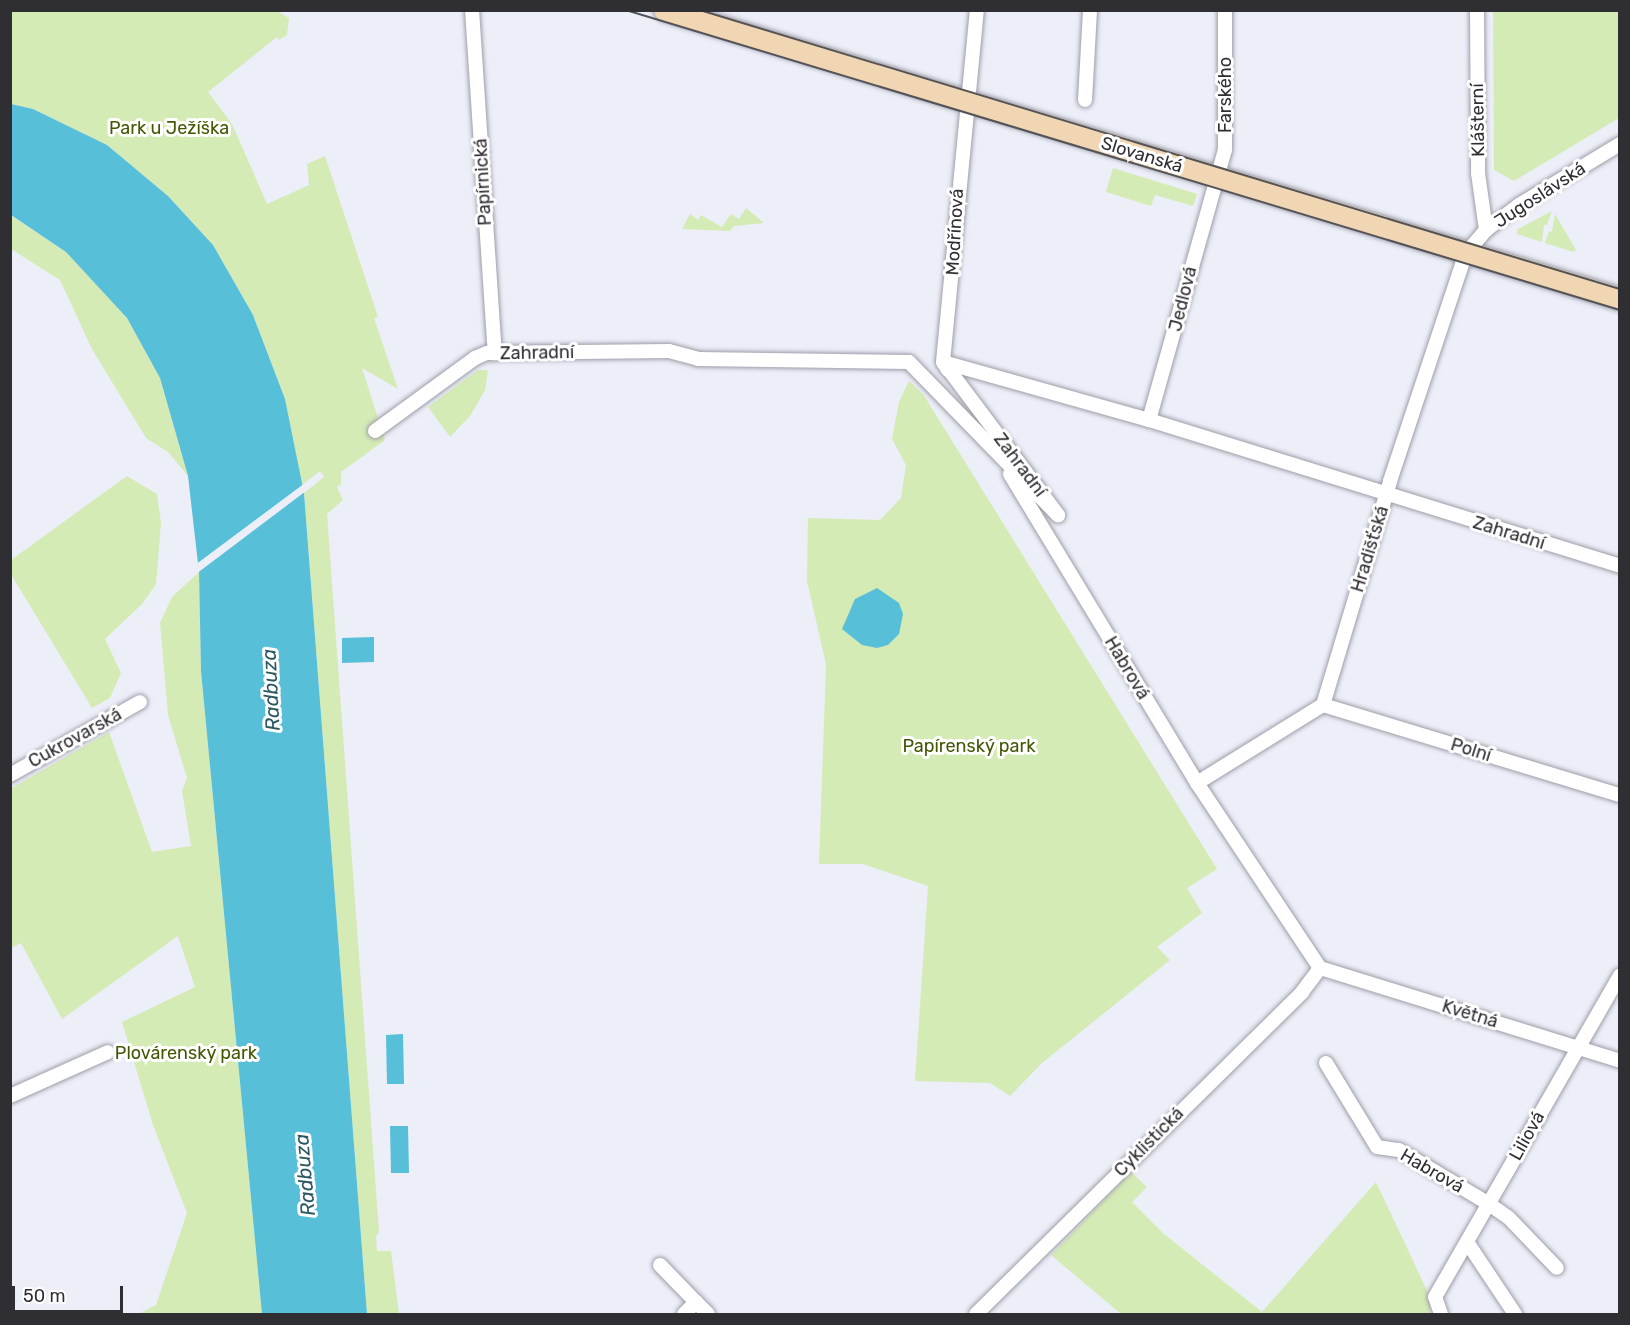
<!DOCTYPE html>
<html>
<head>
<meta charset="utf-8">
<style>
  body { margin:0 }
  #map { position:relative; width:1630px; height:1325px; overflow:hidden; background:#eceef8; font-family:Rubik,sans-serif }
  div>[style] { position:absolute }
  .green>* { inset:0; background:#d5ebb5 }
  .water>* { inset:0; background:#58bfd9 }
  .pier>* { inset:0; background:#eceef8 }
  .roads { filter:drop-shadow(0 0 2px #9d9ea8) drop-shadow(0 0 2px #9d9ea8) }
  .minor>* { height:14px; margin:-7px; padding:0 7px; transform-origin:7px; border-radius:7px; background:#fff }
  .primary>* { height:22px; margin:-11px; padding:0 11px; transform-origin:11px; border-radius:11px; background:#f0d6b2 }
  .tram>* { height:1.5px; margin:-0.75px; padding:0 0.75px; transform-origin:0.75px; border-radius:0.75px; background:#535358 }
  span { translate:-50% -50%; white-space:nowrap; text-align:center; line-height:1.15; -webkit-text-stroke:6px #fff; paint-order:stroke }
  .street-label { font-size:18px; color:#2f2f33 }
  .park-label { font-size:18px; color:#415804 }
  .water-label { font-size:20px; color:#2a5762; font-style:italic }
  .frame { position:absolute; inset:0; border:12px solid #2f2f33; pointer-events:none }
  .scale { position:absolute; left:12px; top:1286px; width:111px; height:27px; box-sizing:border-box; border:3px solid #2f2f33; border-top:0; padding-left:8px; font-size:18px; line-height:21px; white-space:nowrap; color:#2f2f33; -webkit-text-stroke:4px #fff; paint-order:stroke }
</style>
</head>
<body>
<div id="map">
  <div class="green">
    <i style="clip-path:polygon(275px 10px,289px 18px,287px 35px,279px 40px,277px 37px,208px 92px,232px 124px,267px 204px,309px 185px,307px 164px,325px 156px,378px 317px,374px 318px,398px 389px,362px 368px,385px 440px,341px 472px,341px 484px,337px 487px,343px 500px,327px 514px,379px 1232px,376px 1237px,377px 1251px,391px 1251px,399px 1314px,367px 1314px,304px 493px,324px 477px,320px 471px,302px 485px,285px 399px,253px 315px,213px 245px,168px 196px,107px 145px,33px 109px,11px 104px,10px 11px)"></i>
    <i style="clip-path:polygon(1493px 11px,1619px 11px,1619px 118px,1514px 181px,1494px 170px)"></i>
    <i style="clip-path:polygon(1113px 168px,1197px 194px,1193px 206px,1155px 195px,1151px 206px,1106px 192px)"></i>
    <i style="clip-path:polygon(746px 208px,764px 223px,734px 226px,730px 231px,682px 229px,690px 214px,698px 220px,701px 215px,722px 227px,731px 214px,739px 219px)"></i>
    <i style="clip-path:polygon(1552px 211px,1547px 225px,1544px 225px,1542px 242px,1517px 234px,1518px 229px)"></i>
    <i style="clip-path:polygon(1555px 214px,1576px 250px,1573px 252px,1545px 243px,1549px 231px,1552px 232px)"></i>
    <i style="clip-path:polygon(10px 215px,66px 252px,127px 318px,160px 378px,188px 476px,168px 452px,146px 438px,92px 349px,60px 280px,11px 249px)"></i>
    <i style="clip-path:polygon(478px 370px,488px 370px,485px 390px,470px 416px,450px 437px,428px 407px)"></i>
    <i style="clip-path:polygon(909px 381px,923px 394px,1217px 869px,1187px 888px,1202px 913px,1157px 947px,1170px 960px,1042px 1063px,1010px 1096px,990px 1083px,915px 1081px,928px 886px,863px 864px,819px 864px,826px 664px,807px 581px,808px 518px,880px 520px,901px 498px,906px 465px,892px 439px,899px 402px)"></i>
    <i style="clip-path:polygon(127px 476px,157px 494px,161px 523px,156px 584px,143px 603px,105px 639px,121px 673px,110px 698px,92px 708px,12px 576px,11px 560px)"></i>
    <i style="clip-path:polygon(199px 572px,201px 671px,262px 1314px,138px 1314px,156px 1305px,187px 1213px,153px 1125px,122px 1022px,195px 987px,178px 936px,62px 1019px,21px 943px,11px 948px,10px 789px,109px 732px,152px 852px,191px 846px,182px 791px,187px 778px,168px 715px,160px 623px,172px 597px)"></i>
    <i style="clip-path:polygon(1131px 1172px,1147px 1187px,1132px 1202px,1164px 1234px,1262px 1312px,1376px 1182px,1431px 1299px,1429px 1314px,1121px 1314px,1051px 1255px)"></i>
  </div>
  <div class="water">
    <i style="clip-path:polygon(11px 104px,33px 109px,107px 145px,168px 196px,213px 245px,253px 315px,285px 399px,304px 493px,367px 1314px,262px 1314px,201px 671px,199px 572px,188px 476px,160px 378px,127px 318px,66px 252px,11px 215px)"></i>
    <i style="clip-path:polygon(877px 588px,899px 603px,903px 614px,899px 634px,888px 645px,877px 648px,862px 645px,842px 629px,855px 599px)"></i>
    <i style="clip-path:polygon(374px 637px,374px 662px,342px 663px,342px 638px)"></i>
    <i style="clip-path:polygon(403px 1034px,404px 1084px,387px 1084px,386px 1035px)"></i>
    <i style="clip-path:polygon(390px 1126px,408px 1126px,409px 1173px,391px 1173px)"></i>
  </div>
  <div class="pier">
    <i style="clip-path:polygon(305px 483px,306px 491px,196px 574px,195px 565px)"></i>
  </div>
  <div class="roads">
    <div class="minor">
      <i style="left:472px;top:10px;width:344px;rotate:86.2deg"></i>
      <i style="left:1477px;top:10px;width:163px;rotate:89.6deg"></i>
      <i style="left:1478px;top:173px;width:58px;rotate:82deg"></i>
      <i style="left:1085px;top:100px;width:90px;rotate:-86.8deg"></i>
      <i style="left:948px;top:370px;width:9px;rotate:-122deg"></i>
      <i style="left:943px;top:362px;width:354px;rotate:-84.5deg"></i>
      <i style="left:1149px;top:420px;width:280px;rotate:-74.3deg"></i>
      <i style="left:1225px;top:150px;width:140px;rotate:-90deg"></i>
      <i style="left:375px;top:431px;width:124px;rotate:-36.1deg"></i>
      <i style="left:475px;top:358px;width:13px;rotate:-23deg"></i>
      <i style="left:487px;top:353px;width:182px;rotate:-0.6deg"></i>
      <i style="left:669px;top:351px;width:30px;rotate:15deg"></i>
      <i style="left:698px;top:359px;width:211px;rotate:0.8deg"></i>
      <i style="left:909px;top:362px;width:214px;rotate:45.8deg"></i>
      <i style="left:1058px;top:515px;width:191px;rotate:-126.9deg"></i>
      <i style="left:943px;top:362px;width:214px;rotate:15.7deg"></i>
      <i style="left:1149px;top:420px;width:493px;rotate:17.2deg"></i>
      <i style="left:1010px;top:474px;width:361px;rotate:58.8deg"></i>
      <i style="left:1197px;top:783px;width:222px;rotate:56.4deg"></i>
      <i style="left:1323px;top:705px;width:310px;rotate:16.9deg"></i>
      <i style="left:10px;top:775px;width:149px;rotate:-29.3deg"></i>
      <i style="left:1197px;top:783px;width:148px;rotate:-31.8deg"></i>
      <i style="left:1323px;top:705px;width:234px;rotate:-73.3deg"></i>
      <i style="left:1390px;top:481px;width:240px;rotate:-71.6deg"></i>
      <i style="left:1466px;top:253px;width:30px;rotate:-49deg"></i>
      <i style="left:1486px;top:230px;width:41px;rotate:-37.1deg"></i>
      <i style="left:1519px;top:205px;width:118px;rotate:-31.1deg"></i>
      <i style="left:1320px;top:968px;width:314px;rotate:17.2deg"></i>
      <i style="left:1326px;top:1063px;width:98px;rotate:58.7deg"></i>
      <i style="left:1377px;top:1147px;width:22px;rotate:8deg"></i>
      <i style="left:1399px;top:1150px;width:105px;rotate:31deg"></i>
      <i style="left:1489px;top:1204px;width:24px;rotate:35deg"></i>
      <i style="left:1509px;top:1218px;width:69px;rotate:46.2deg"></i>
      <i style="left:10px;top:1096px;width:107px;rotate:-24.2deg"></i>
      <i style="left:1467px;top:1242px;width:87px;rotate:56.3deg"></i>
      <i style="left:660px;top:1265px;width:52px;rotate:45.8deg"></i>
      <i style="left:684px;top:1314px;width:17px;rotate:-45deg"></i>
      <i style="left:696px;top:1302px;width:17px;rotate:45deg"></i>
      <i style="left:976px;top:1314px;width:458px;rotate:-44.6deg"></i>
      <i style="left:1302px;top:992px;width:30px;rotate:-53deg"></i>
      <i style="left:1441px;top:1314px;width:18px;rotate:-109deg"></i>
      <i style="left:1435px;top:1297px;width:371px;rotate:-60.1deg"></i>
    </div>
    <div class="primary">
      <i style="left:665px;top:10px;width:998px;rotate:16.84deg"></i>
    </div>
  </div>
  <div class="tram">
    <i style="left:626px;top:10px;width:1038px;rotate:16.79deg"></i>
    <i style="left:700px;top:10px;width:961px;rotate:16.87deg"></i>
  </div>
  <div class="street-label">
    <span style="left:1225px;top:95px;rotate:-90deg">Farského</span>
    <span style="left:1478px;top:120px;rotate:-91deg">Klášterní</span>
    <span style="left:1142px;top:155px;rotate:17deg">Slovanská</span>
    <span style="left:483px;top:182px;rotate:-93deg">Papírnická</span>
    <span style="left:1540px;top:195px;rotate:-33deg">Jugoslávská</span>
    <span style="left:955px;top:232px;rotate:-87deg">Modřínová</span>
    <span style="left:1183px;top:299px;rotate:-76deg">Jedlová</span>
    <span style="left:537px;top:353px;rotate:-1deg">Zahradní</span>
    <span style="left:1020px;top:465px;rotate:53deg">Zahradní</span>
    <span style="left:1509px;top:533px;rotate:17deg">Zahradní</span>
    <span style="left:1370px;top:549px;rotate:-73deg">Hradišťská</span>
    <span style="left:1127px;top:668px;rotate:59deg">Habrová</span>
    <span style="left:75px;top:738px;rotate:-29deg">Cukrovarská</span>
    <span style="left:1471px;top:750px;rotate:17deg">Polní</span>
    <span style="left:1470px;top:1014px;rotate:17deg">Květná</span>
    <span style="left:1527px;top:1136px;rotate:-61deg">Liliová</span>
    <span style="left:1149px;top:1142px;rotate:-45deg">Cyklistická</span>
    <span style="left:1432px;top:1171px;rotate:30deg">Habrová</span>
  </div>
  <div class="park-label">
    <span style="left:169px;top:128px">Park u Ježíška</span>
    <span style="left:969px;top:746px">Papírenský park</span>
    <span style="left:186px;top:1053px">Plovárenský park</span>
  </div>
  <div class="water-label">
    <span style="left:271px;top:690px;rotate:-93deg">Radbuza</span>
    <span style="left:305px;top:1175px;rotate:-95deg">Radbuza</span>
  </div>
  <div class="frame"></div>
  <div class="scale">50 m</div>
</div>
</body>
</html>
